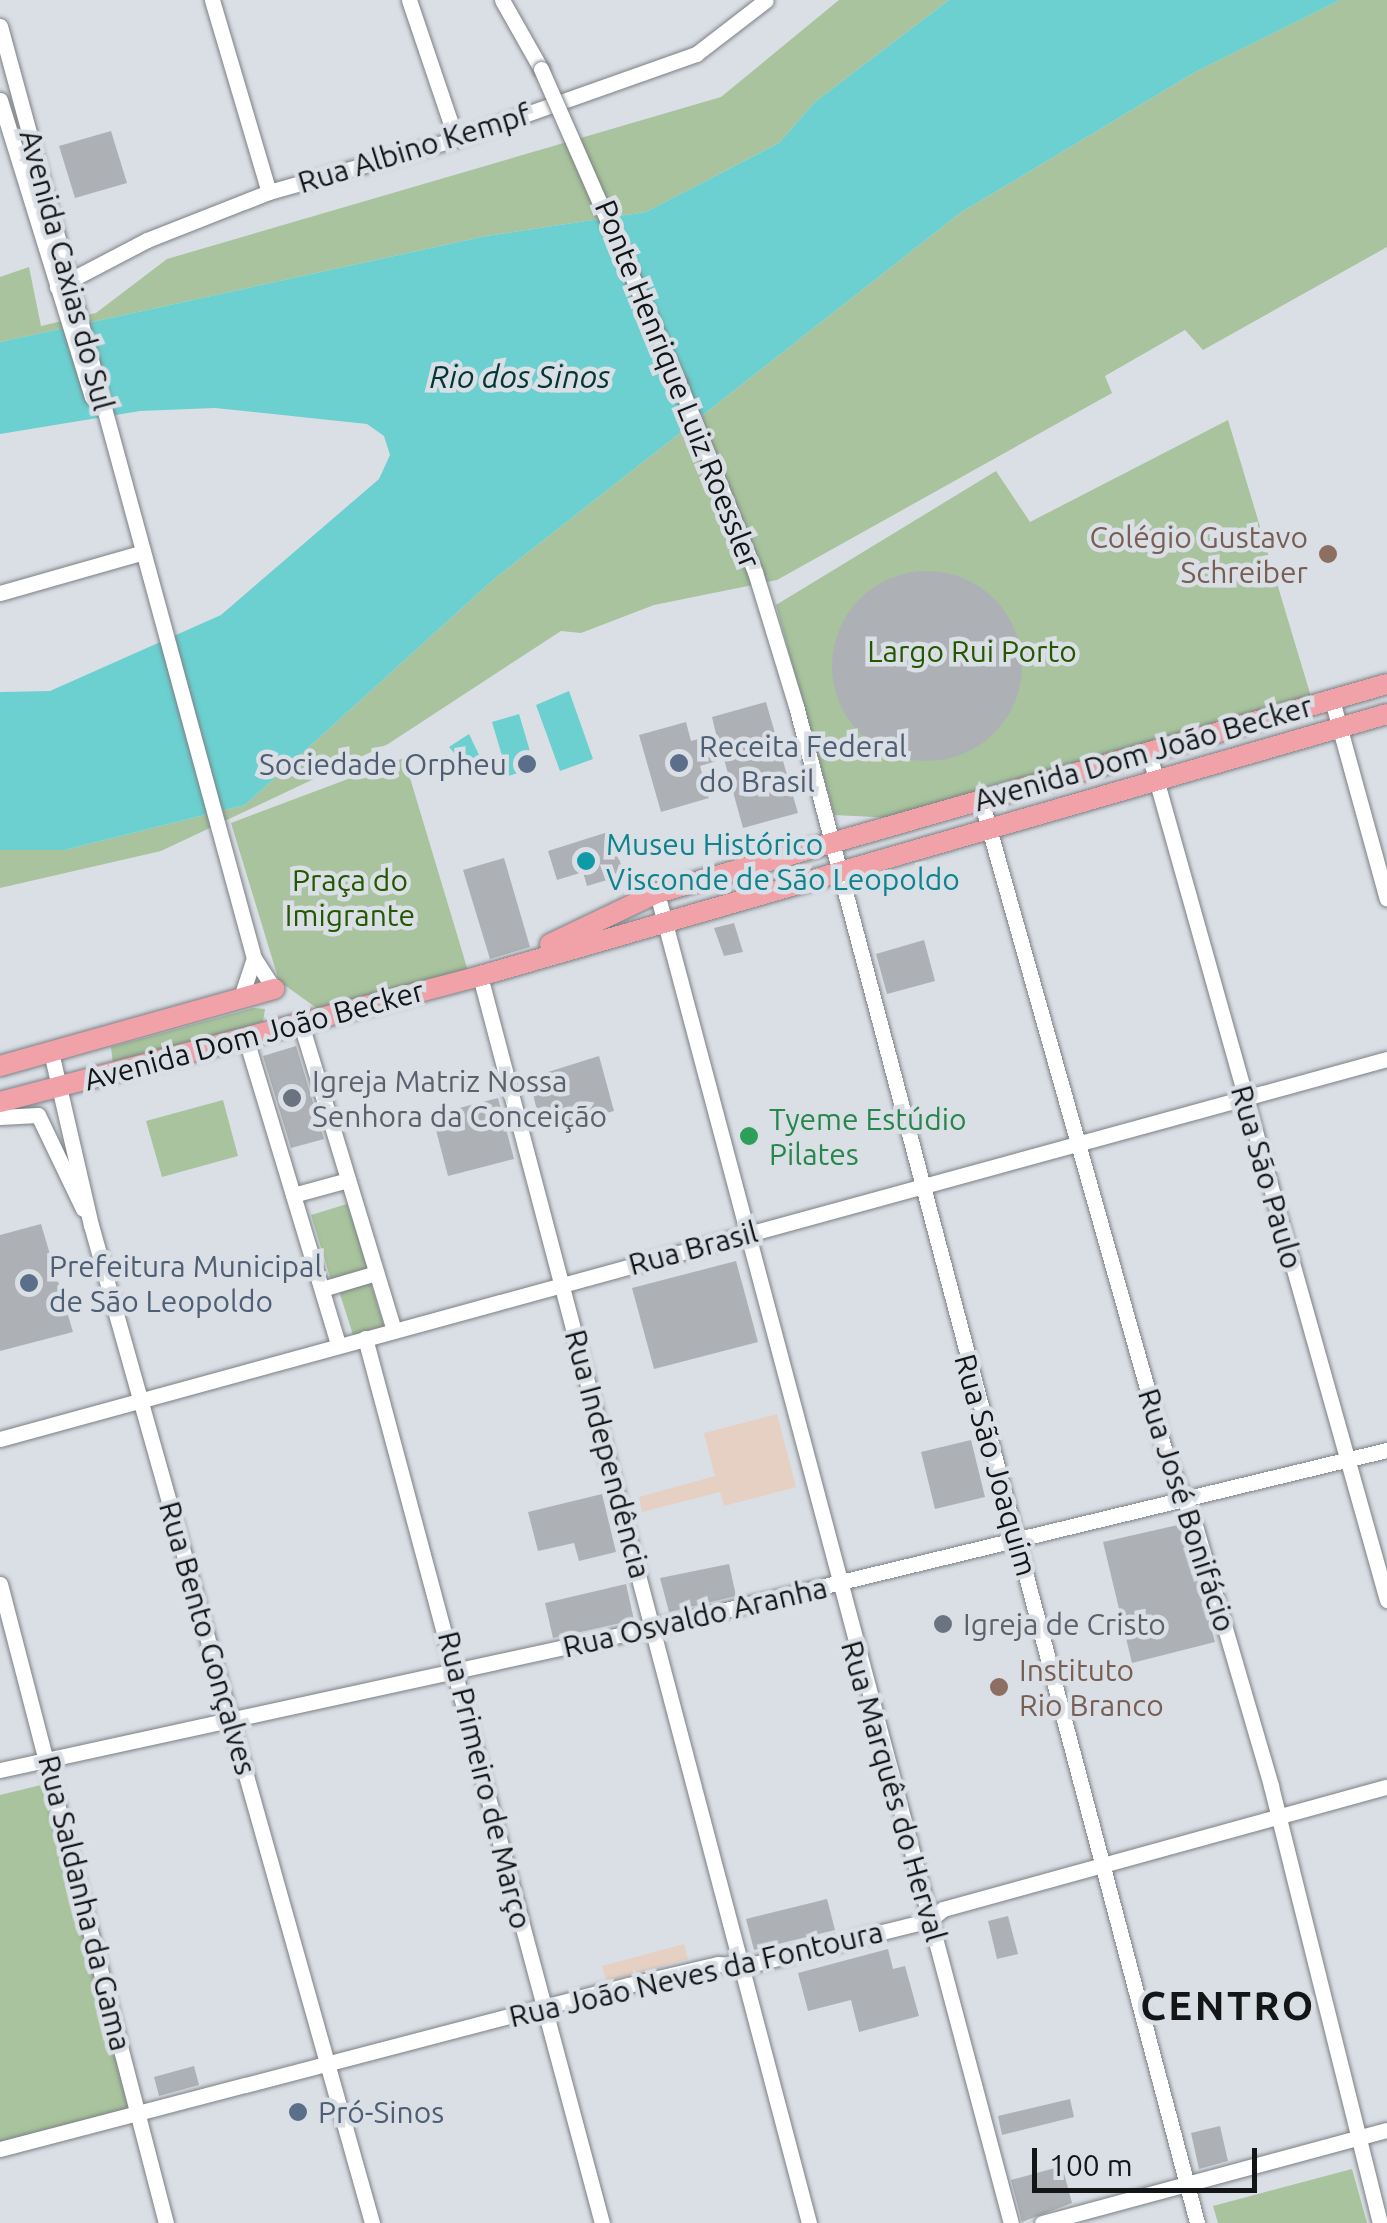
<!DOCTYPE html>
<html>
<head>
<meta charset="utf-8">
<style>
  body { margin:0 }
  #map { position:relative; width:1387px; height:2223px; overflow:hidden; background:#dadfe5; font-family:Ubuntu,sans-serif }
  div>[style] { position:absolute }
  .commercial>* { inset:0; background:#e6d0c3 }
  .green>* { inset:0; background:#a8c39d }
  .water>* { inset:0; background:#6cd0d0 }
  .building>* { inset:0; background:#adb1b6 }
  .round { border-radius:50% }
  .roads { filter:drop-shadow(0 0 2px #7c8085) drop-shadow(0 0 2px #7c8085) }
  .minor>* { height:15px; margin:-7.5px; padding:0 7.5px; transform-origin:7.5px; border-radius:7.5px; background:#fff }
  .major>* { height:20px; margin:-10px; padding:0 10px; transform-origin:10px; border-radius:10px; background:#f1a2a9 }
  .bridges { filter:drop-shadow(0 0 2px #7c8085) drop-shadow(0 0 2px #7c8085) }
  .minor-bridge>* { height:15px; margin:-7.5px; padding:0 7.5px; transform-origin:7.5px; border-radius:7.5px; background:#fff }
  .dots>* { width:28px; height:28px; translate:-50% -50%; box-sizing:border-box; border:5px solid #dadfe5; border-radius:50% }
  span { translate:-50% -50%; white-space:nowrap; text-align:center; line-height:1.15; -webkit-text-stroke:9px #dadfe5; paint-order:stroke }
  .street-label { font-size:30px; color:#131517 }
  .education-label { font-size:30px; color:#785e54 }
  .right { translate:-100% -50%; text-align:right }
  .left { translate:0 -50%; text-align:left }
  .park-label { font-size:30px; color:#235700 }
  .service-label { font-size:30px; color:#4e5e75 }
  .culture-label { font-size:30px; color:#0d838f }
  .worship-label { font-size:30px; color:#5b616d }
  .leisure-label { font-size:30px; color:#27864d }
  .water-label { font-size:32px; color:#023536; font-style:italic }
  .district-label { font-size:40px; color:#131517; font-weight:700; letter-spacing:2.5px }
  .scale { position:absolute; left:1032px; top:2148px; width:225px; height:45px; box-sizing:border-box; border:5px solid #131517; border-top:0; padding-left:12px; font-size:30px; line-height:35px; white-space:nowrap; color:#131517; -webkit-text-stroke:8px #dadfe5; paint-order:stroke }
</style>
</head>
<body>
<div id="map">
  <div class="commercial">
    <i style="clip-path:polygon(777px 1414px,796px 1487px,724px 1506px,720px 1492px,642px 1512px,639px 1497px,715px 1476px,704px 1433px)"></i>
    <i style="clip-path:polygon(684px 1944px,688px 1959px,606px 1981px,602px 1966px)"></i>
  </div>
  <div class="green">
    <i style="clip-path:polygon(839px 0,949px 0,815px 102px,779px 143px,646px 212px,486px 236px,0 342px,0 277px,29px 267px,41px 326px,96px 313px,167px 259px,721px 97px)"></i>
    <i style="clip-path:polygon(1340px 0,1387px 0,1387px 247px,1203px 350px,1185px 330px,1105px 376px,1112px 393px,777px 580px,654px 605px,581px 633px,561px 631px,388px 744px,161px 851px,0 888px,0 850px,65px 850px,245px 805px,494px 579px,960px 213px,1195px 72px)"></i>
    <i style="clip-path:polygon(1228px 420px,1312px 700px,894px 818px,834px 815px,776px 605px,996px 471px,1030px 522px)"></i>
    <i style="clip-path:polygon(404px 758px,468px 971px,322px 1012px,279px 981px,231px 823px)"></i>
    <i style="clip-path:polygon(253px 1008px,265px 1009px,263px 1022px,113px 1065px,111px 1047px)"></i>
    <i style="clip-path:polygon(223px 1100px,238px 1156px,162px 1177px,146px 1121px)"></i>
    <i style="clip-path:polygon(347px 1204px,368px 1268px,331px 1280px,311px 1215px)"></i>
    <i style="clip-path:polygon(369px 1278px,385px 1329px,354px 1338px,338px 1288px)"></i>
    <i style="clip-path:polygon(45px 1784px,131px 2113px,0 2146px,0 1795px)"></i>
    <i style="clip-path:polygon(1352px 2169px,1367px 2223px,1218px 2223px,1213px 2206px)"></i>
  </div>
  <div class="water">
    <i style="clip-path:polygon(949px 0,1340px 0,1195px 72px,960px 213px,494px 579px,245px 805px,65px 850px,0 850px,0 692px,50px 691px,221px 615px,379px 479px,390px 455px,384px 436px,367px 424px,215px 408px,140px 411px,0 434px,0 342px,486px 236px,646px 212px,779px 143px,815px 102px)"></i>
    <i style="clip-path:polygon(569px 691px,593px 759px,560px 771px,536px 705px)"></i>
    <i style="clip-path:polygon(519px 714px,535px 768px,508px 776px,492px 722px)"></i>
    <i style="clip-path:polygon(469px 734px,482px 761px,473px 775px,449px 747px)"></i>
  </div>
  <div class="building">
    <i style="clip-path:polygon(111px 131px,127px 183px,75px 198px,59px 146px)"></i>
    <i class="round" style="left:832px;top:571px;width:190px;height:190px"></i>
    <i style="clip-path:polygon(766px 702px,798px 813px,743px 828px,724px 759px,700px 766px,709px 798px,661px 812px,639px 735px,686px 722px,691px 741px,716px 734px,712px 717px)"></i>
    <i style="clip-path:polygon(611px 831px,624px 875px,587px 886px,583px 872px,557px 880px,548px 851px)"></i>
    <i style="clip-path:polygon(504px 858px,530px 947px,490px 959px,463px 870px)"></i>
    <i style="clip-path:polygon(734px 923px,743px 952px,724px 956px,714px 928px)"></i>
    <i style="clip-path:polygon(924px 940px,935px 981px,887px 994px,876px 954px)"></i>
    <i style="clip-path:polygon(296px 1046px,324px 1139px,291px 1148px,263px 1056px)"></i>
    <i style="clip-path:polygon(599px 1056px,614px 1111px,542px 1131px,529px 1078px)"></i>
    <i style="clip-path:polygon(498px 1098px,514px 1159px,448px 1176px,432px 1115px)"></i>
    <i style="clip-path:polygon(41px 1224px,73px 1332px,0 1351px,0 1235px)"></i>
    <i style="clip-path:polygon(736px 1261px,758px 1342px,654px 1369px,632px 1288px)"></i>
    <i style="clip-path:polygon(971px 1440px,985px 1497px,935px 1509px,921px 1452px)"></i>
    <i style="clip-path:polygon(602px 1494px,616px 1552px,579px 1561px,574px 1543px,538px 1551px,528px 1512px)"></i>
    <i style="clip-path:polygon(1182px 1524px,1215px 1642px,1132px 1663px,1103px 1542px)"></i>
    <i style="clip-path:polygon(729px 1564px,736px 1596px,669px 1612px,660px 1578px)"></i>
    <i style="clip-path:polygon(626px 1584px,634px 1620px,553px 1638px,545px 1603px)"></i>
    <i style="clip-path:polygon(827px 1899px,835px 1930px,754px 1950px,746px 1919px)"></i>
    <i style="clip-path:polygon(1008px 1916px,1018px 1954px,997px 1959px,988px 1921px)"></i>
    <i style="clip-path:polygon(888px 1949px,893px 1969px,905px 1966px,919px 2016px,859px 2032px,851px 2000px,808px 2011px,798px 1973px)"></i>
    <i style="clip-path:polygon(194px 2066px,199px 2085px,159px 2096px,154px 2077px)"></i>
    <i style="clip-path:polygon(1070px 2099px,1074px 2117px,1002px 2135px,998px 2116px)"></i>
    <i style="clip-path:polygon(1220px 2126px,1228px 2161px,1199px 2169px,1191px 2133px)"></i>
    <i style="clip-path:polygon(1062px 2166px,1072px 2203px,1022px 2222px,1011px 2180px)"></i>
  </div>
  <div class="roads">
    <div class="minor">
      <i style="left:212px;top:0;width:200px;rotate:73.5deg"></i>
      <i style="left:409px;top:0;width:147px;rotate:71.3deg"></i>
      <i style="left:502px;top:0;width:79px;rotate:60.5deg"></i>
      <i style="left:0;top:26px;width:966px;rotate:74.76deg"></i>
      <i style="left:254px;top:958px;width:37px;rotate:57deg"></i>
      <i style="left:0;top:100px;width:311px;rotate:72.8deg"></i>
      <i style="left:57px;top:287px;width:102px;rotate:-27.6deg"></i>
      <i style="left:147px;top:240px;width:131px;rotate:-21.5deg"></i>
      <i style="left:269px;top:192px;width:194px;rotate:-15.8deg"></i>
      <i style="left:456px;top:139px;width:255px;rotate:-19.5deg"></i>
      <i style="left:696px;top:54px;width:88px;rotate:-37.6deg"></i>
      <i style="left:679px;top:383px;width:204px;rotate:68.1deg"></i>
      <i style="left:755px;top:572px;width:140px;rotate:73deg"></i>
      <i style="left:796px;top:706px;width:1569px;rotate:75.19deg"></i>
      <i style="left:0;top:593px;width:146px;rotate:-15.9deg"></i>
      <i style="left:1332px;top:700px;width:206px;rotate:74.6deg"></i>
      <i style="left:1149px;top:754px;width:879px;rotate:74.29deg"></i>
      <i style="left:981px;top:800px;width:677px;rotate:74.24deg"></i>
      <i style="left:1165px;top:1452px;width:83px;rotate:68.1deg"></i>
      <i style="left:1196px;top:1529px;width:268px;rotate:73.7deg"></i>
      <i style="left:1271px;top:1786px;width:450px;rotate:76deg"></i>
      <i style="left:657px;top:893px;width:1376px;rotate:75.1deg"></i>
      <i style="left:480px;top:976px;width:1290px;rotate:75.22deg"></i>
      <i style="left:240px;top:1000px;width:44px;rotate:-71.6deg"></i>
      <i style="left:300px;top:1021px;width:323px;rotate:73.1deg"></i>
      <i style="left:245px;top:1036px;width:323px;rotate:73.2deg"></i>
      <i style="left:51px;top:1052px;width:178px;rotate:77deg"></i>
      <i style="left:91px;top:1225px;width:1037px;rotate:74.27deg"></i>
      <i style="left:0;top:1117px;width:38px;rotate:-3deg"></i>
      <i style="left:38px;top:1115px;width:104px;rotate:64.4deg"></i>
      <i style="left:293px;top:1195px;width:57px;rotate:-15.3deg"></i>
      <i style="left:322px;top:1289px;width:56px;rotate:-16.5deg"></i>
      <i style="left:365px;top:1338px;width:916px;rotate:75.01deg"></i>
      <i style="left:0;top:1439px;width:1438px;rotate:-15.32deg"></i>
      <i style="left:0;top:1584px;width:660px;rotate:75.44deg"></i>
      <i style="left:0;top:1770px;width:653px;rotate:-12.29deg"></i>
      <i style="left:638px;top:1631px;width:771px;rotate:-13.59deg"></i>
      <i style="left:0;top:2149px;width:649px;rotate:-14.64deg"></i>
      <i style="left:628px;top:1985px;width:92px;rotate:-13.1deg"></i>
      <i style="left:718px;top:1964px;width:28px;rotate:4deg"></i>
      <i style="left:746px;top:1966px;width:190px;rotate:-14deg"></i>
      <i style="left:930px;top:1920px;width:17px;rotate:-40deg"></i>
      <i style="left:943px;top:1909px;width:460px;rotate:-15.4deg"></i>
      <i style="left:1042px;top:2223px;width:357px;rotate:-15.1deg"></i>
    </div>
    <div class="major">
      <i style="left:550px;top:944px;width:119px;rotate:-25.5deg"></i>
      <i style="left:657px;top:893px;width:759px;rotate:-15.98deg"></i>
      <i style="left:0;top:1066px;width:285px;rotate:-15.7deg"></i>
      <i style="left:0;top:1102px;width:496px;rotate:-14.7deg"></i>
      <i style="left:480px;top:976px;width:944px;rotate:-16.11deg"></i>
    </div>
  </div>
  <div class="bridges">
    <div class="minor-bridge">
      <i style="left:541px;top:69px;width:343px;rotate:66.3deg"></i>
    </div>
  </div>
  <div class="dots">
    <i style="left:1328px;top:554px;background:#8d6e63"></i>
    <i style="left:679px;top:763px;background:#5c6f8a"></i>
    <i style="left:527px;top:764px;background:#5c6f8a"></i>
    <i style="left:586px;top:861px;background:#0f9aa8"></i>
    <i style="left:292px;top:1098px;background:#6b7280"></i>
    <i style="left:749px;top:1136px;background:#2e9e5b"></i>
    <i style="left:29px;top:1283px;background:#5c6f8a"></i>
    <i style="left:943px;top:1624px;background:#6b7280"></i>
    <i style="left:999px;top:1687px;background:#8d6e63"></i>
    <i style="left:298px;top:2112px;background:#5c6f8a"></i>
  </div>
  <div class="street-label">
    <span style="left:414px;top:148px;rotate:-17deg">Rua Albino Kempf</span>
    <span style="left:67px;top:270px;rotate:75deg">Avenida Caxias do Sul</span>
    <span style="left:678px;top:384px;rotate:68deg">Ponte Henrique Luiz Roessler</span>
    <span style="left:1143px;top:753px;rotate:-16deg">Avenida Dom João Becker</span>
    <span style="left:254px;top:1035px;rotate:-15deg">Avenida Dom João Becker</span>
    <span style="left:1267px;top:1177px;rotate:74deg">Rua São Paulo</span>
    <span style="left:693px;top:1248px;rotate:-15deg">Rua Brasil</span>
    <span style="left:608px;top:1454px;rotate:75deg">Rua Independência</span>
    <span style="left:996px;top:1465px;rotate:74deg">Rua São Joaquim</span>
    <span style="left:1187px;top:1510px;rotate:72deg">Rua José Bonifácio</span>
    <span style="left:695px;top:1617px;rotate:-13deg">Rua Osvaldo Aranha</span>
    <span style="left:208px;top:1638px;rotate:74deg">Rua Bento Gonçalves</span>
    <span style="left:485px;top:1780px;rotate:76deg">Rua Primeiro de Março</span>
    <span style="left:894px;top:1791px;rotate:74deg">Rua Marquês do Herval</span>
    <span style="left:85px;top:1903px;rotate:76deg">Rua Saldanha da Gama</span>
    <span style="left:696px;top:1974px;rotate:-13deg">Rua João Neves da Fontoura</span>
  </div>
  <div class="education-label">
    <span class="right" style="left:1308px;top:554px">Colégio Gustavo<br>Schreiber</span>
    <span class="left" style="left:1019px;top:1687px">Instituto<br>Rio Branco</span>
  </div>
  <div class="park-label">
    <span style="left:972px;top:651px">Largo Rui Porto</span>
    <span style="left:350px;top:897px">Praça do<br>Imigrante</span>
  </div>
  <div class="service-label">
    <span class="left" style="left:699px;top:763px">Receita Federal<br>do Brasil</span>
    <span class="right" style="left:507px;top:764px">Sociedade Orpheu</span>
    <span class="left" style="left:49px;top:1283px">Prefeitura Municipal<br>de São Leopoldo</span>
    <span class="left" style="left:318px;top:2112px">Pró-Sinos</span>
  </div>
  <div class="culture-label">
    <span class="left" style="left:606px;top:861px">Museu Histórico<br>Visconde de São Leopoldo</span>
  </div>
  <div class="worship-label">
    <span class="left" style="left:312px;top:1098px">Igreja Matriz Nossa<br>Senhora da Conceição</span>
    <span class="left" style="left:963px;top:1624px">Igreja de Cristo</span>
  </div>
  <div class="leisure-label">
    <span class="left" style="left:769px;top:1136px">Tyeme Estúdio<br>Pilates</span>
  </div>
  <div class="water-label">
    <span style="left:520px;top:376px">Rio dos Sinos</span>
  </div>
  <div class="district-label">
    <span style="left:1228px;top:2006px">CENTRO</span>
  </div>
  <div class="scale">100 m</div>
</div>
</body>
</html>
